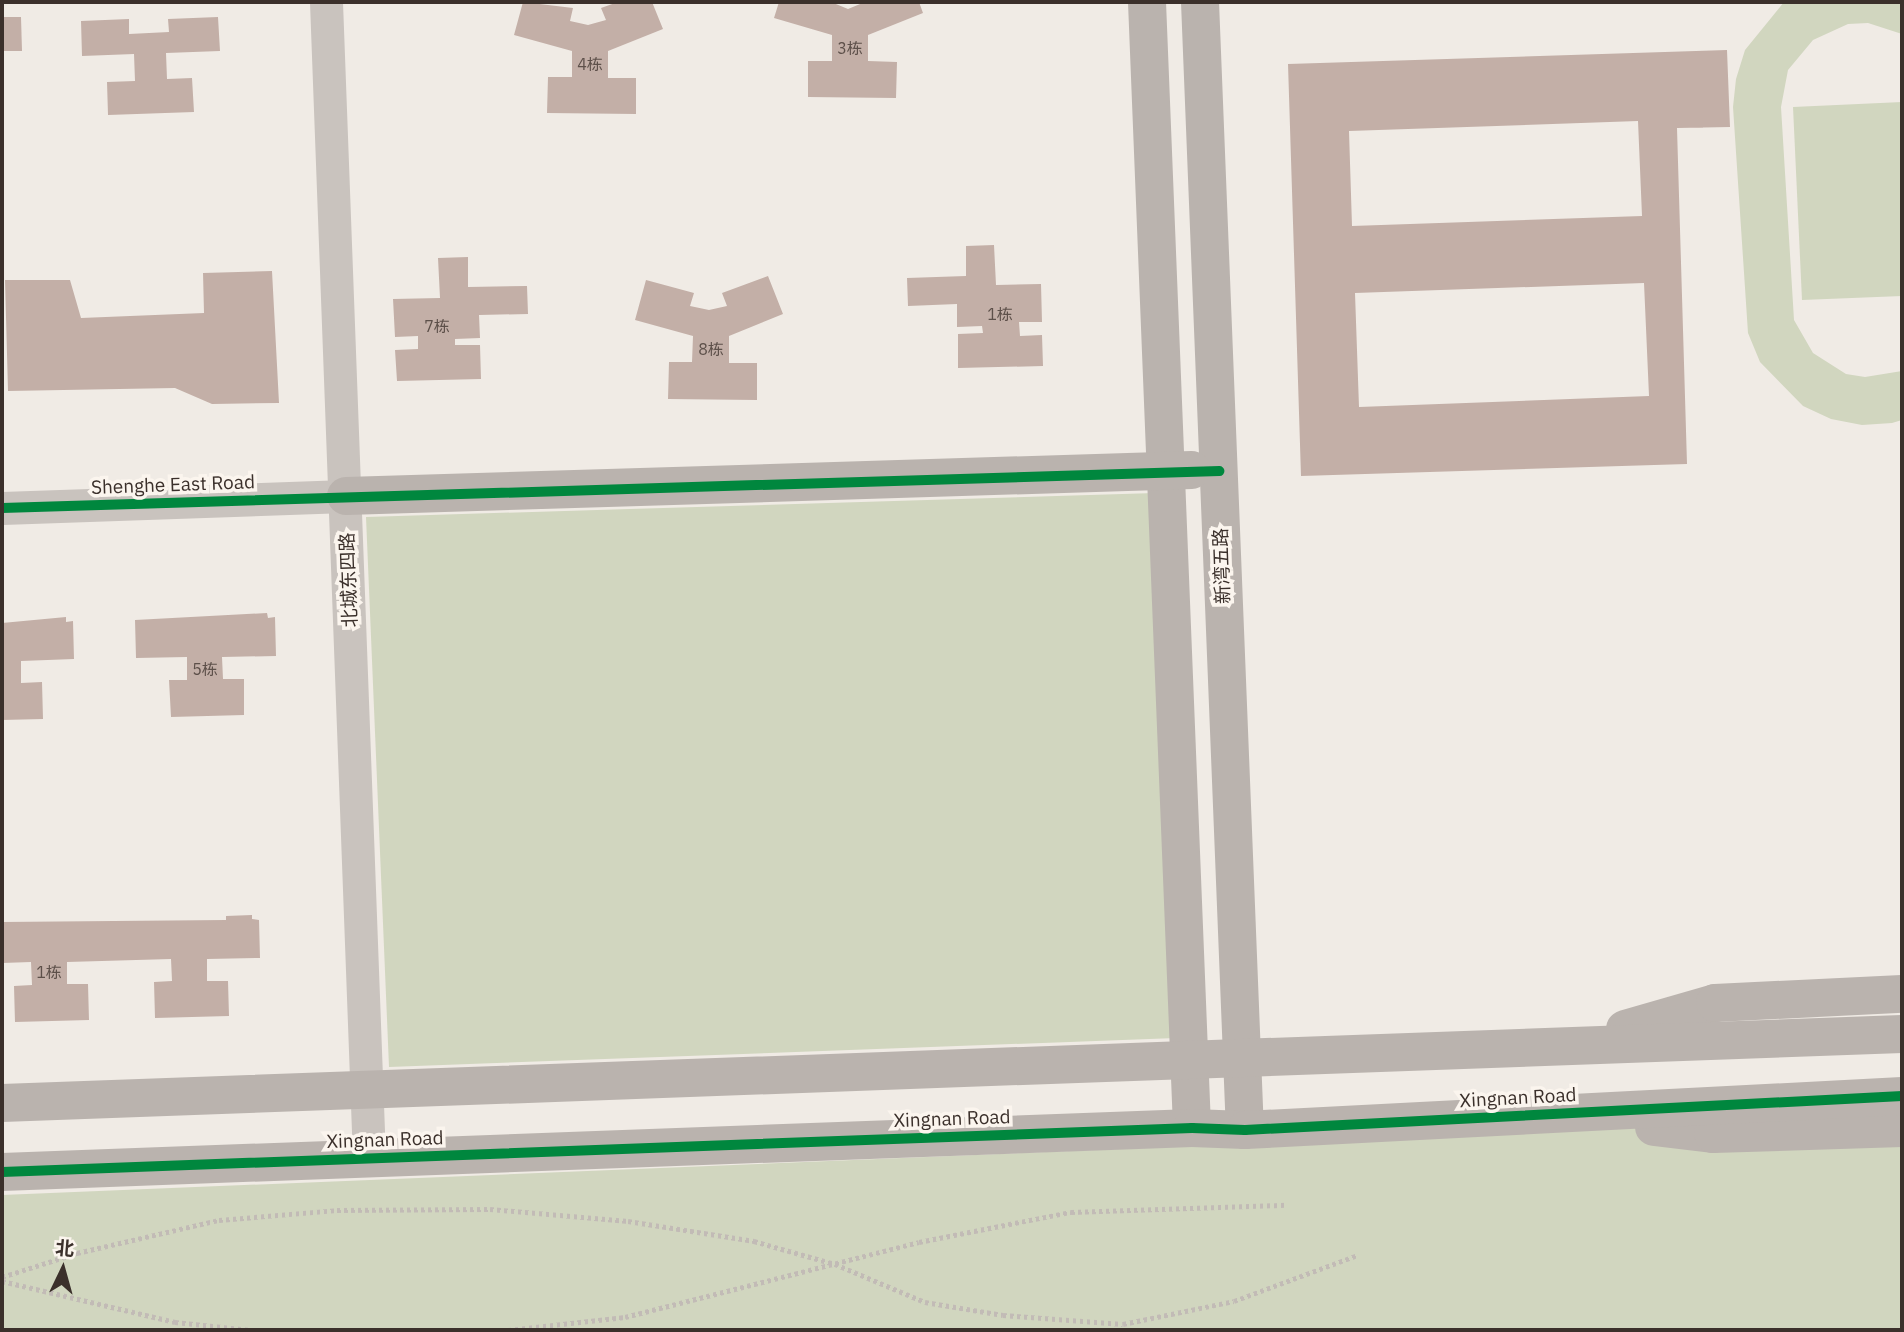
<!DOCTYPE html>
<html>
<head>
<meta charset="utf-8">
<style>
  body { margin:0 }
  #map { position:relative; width:1904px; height:1332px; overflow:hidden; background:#f0ebe5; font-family:"IBM Plex Sans","Noto Sans SC",sans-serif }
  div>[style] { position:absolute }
  .green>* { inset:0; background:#d1d6bf }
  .building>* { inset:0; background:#c3afa7 }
  .path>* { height:4.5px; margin-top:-2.25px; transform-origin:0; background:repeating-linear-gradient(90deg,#c2bbb6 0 3.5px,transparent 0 7px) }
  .street>* { height:33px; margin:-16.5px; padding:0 16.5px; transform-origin:16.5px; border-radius:16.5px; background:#c9c3be }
  .secondary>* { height:38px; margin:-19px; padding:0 19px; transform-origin:19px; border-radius:19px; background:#bab3ae }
  .cycleway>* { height:10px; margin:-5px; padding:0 5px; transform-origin:5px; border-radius:5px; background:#00873e }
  span { translate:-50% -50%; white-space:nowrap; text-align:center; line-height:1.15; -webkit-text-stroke:7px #fbf5ee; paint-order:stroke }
  .number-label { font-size:16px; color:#5d504a }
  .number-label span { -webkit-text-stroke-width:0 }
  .street-label { font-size:19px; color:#3b302b }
  .frame { position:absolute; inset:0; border:4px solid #3b302b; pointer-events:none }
  .north { position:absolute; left:28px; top:1234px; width:70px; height:70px; -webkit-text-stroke:5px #fbf5ee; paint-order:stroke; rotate:5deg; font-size:19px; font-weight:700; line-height:28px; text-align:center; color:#3b302b }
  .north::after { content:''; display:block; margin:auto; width:24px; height:32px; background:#3b302b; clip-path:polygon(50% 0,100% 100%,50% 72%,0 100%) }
</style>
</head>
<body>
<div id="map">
  <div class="green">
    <i style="clip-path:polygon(1784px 2px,1902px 2px,1902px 34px,1868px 23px,1848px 24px,1813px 40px,1788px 70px,1781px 107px,1794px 320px,1813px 353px,1846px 374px,1865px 377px,1902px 371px,1902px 420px,1892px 423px,1862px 425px,1831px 419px,1803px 406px,1760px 362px,1748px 333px,1733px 107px,1736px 79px,1745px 50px)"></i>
    <i style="clip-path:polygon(1902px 102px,1902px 296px,1802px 300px,1793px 107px)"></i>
    <i style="clip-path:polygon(1155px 493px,1176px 1038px,389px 1067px,366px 517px)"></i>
    <i style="clip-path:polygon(1902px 1117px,1902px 1330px,2px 1330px,2px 1195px)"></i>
  </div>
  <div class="building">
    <i style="clip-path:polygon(523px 2px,573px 8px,570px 21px,588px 25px,606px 20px,601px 8px,618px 2px,652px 2px,663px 29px,608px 51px,608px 78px,636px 78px,636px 114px,547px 113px,548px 77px,572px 77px,572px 51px,514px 35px)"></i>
    <i style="clip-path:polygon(779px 2px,831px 2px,848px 9px,865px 2px,919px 2px,923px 13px,868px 35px,868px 61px,897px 62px,896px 98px,808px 97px,808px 61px,832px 61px,832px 35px,774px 18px)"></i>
    <i style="clip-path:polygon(2px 17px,21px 17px,22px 51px,2px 51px)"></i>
    <i style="clip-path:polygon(218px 17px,220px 51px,166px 53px,167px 79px,192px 78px,194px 112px,108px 115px,107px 82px,135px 81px,134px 54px,82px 56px,81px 21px,129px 19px,129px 34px,169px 32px,168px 19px)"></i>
    <i style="clip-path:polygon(evenodd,1727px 50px,1730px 127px,1677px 128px,1687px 464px,1301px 476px,1288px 64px,1727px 50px,1638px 121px,1642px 216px,1352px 226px,1349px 131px,1638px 121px,1727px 50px,1644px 283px,1649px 396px,1359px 407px,1355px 293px,1644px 283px)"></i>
    <i style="clip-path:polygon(994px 245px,996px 285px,1041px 284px,1042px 322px,1019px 322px,1020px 336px,1042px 335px,1043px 366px,958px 368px,958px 334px,983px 333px,982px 326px,957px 327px,957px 304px,908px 306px,907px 278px,966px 276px,966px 246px)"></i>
    <i style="clip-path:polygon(468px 257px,468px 287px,527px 286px,528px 314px,479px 315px,480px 338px,455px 339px,455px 345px,480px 345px,481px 379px,397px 381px,395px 350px,418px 349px,418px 336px,395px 337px,393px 299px,440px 298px,438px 258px)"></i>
    <i style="clip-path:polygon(272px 271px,279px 403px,212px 404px,175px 388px,8px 391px,5px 280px,70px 280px,81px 318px,204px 313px,203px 273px)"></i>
    <i style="clip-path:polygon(768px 276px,783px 314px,729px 336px,729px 363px,757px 363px,757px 400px,668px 399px,669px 362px,692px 362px,693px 336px,635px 320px,646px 280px,694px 293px,690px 306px,709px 310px,727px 306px,722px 293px)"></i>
    <i style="clip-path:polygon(267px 613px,268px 618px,275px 617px,276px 656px,222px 657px,223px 679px,244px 679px,244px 715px,171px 717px,169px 680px,187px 680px,187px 657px,136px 658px,135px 620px)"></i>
    <i style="clip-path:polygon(66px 617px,66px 622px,73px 621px,74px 659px,21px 661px,21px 683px,42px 682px,43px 719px,2px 720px,2px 623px)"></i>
    <i style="clip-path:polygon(252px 915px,252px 919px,259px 920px,260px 958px,207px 959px,207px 981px,228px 981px,229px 1016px,155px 1018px,154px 982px,172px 981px,171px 959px,67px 962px,67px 984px,88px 984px,89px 1020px,15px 1022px,14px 986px,32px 985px,31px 962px,2px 963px,2px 922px,226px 920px,226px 916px)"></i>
  </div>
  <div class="path">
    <i style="left:2px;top:1277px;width:79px;rotate:-17.7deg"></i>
    <i style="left:77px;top:1253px;width:146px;rotate:-13.1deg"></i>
    <i style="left:219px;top:1220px;width:118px;rotate:-4.8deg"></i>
    <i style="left:337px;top:1210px;width:153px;rotate:-0.4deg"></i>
    <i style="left:490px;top:1209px;width:139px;rotate:5deg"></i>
    <i style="left:628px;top:1221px;width:128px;rotate:9deg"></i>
    <i style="left:754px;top:1241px;width:84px;rotate:15.9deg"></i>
    <i style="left:835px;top:1264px;width:98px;rotate:22.9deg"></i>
    <i style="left:925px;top:1302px;width:79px;rotate:9.5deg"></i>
    <i style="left:1003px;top:1315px;width:120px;rotate:4.3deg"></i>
    <i style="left:1123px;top:1324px;width:113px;rotate:-11.7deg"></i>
    <i style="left:1234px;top:1301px;width:132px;rotate:-20.4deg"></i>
    <i style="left:2px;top:1281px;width:178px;rotate:13.3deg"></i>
    <i style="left:175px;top:1322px;width:76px;rotate:6deg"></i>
    <i style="left:508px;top:1330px;width:118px;rotate:-6.3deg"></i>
    <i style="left:625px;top:1317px;width:303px;rotate:-14.3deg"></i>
    <i style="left:919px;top:1242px;width:155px;rotate:-11.2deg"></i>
    <i style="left:1071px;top:1212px;width:215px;rotate:-1.9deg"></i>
  </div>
  <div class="street">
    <i style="left:326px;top:2px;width:1157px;rotate:87.87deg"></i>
    <i style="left:2px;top:508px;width:344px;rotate:-2deg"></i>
  </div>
  <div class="secondary">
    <i style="left:1147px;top:2px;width:1127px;rotate:87.71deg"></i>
    <i style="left:1200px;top:2px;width:1129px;rotate:87.72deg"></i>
    <i style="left:346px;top:496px;width:846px;rotate:-1.76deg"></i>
    <i style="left:1625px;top:1029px;width:94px;rotate:-16.1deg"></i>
    <i style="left:1715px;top:1003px;width:187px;rotate:-2.8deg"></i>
    <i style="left:2px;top:1103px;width:1901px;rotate:-2.08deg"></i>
    <i style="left:1654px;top:1127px;width:59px;rotate:6.8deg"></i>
    <i style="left:1713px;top:1134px;width:189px;rotate:-1.8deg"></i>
    <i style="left:2px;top:1172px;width:1191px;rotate:-2.12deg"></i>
    <i style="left:1192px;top:1128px;width:53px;rotate:2.2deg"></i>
    <i style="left:1245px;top:1130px;width:658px;rotate:-2.96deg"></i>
  </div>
  <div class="cycleway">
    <i style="left:2px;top:508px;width:1218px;rotate:-1.74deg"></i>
    <i style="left:2px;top:1172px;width:1191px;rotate:-2.12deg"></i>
    <i style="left:1192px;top:1128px;width:53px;rotate:2.2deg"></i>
    <i style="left:1245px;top:1130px;width:658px;rotate:-2.96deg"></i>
  </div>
  <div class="number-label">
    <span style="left:850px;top:48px">3栋</span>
    <span style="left:590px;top:64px">4栋</span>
    <span style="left:1000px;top:314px">1栋</span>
    <span style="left:437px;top:326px">7栋</span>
    <span style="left:711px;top:349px">8栋</span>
    <span style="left:205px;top:669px">5栋</span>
    <span style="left:49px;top:972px">1栋</span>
  </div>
  <div class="street-label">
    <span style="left:173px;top:485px;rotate:-2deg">Shenghe East Road</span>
    <span style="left:1222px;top:566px;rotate:-92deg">新湾五路</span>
    <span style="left:349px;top:580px;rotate:-92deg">北城东四路</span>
    <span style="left:1518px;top:1098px;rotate:-3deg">Xingnan Road</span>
    <span style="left:952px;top:1119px;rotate:-2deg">Xingnan Road</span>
    <span style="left:385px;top:1140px;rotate:-2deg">Xingnan Road</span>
  </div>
  <div class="frame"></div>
  <div class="north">北</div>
</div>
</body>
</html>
